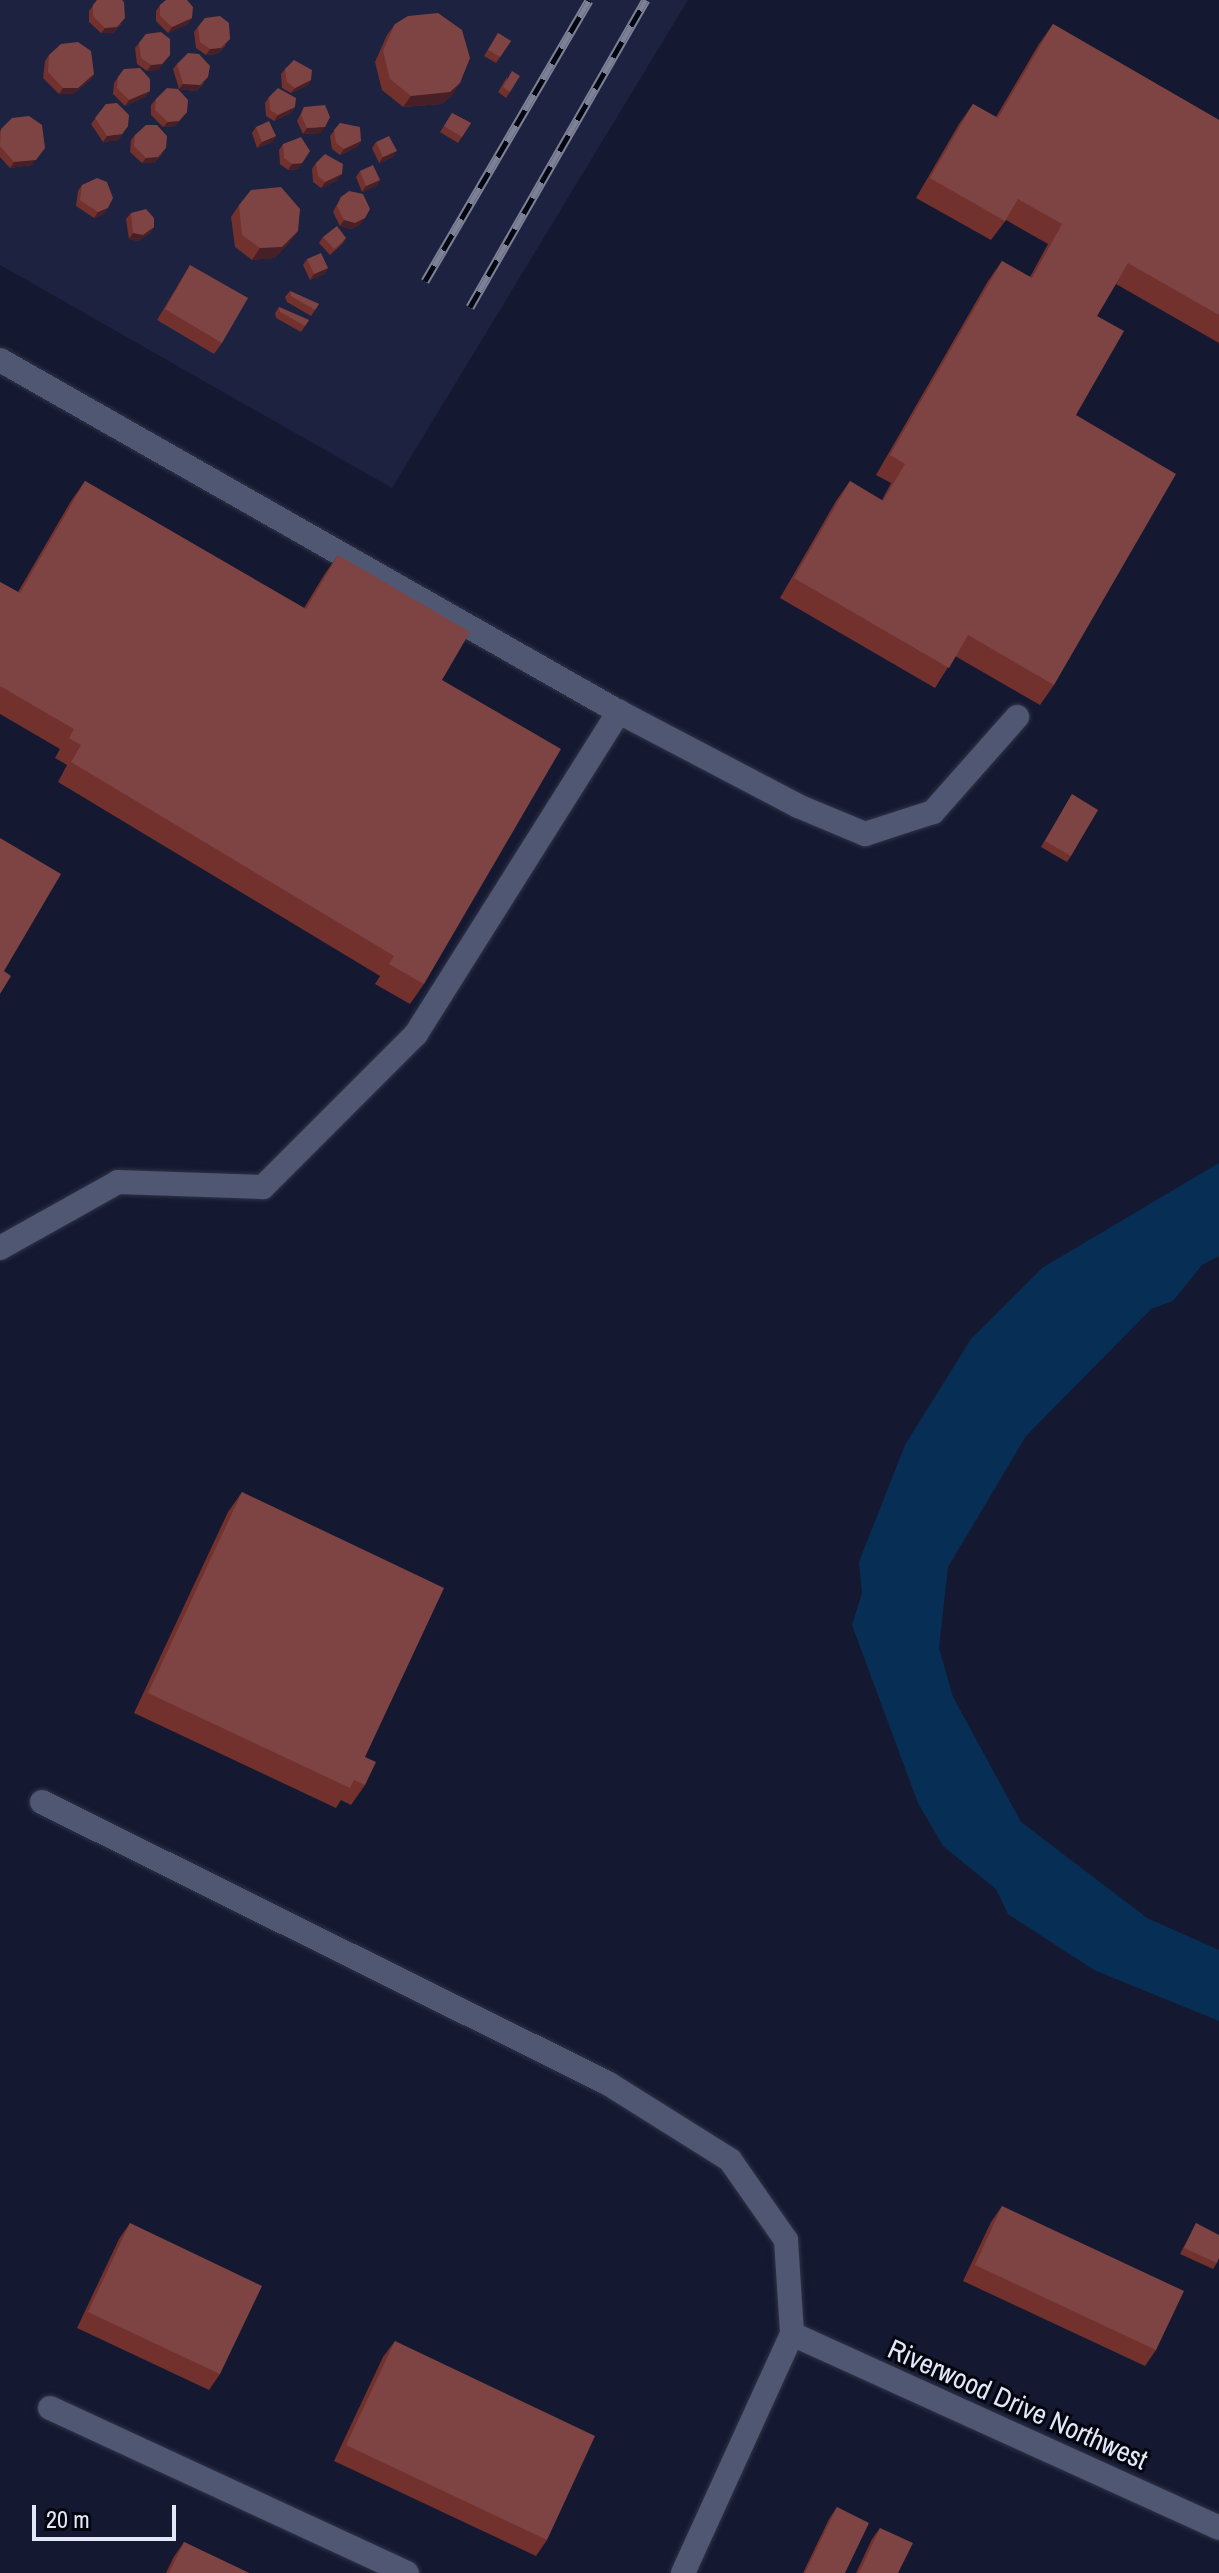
<!DOCTYPE html>
<html>
<head>
<meta charset="utf-8">
<style>
  body { margin:0 }
  #map { position:relative; width:1219px; height:2573px; overflow:hidden; background:#141931; font-family:"Archivo Narrow",sans-serif }
  div>[style] { position:absolute }
  .built>* { inset:0; background:#1c223f }
  .water>* { inset:0; background:#072f56 }
  .roads { filter:drop-shadow(0 0 2px #303245) drop-shadow(0 0 2px #303245) }
  .lane>* { height:24px; margin:-12px; padding:0 12px; transform-origin:12px; border-radius:12px; background:#505773 }
  .street>* { height:24px; margin:-12px; padding:0 12px; transform-origin:12px; border-radius:12px; background:#505773 }
  .rail>* { height:9px; margin-top:-4.5px; transform-origin:0; background:repeating-linear-gradient(90deg,#04060f 0 18px,#7c8196 0 36px); box-sizing:border-box; border-block:2px solid #7c8196 }
  .wall>* { inset:0; background:#72312d }
  .shaded-wall>* { inset:0; background:#471f26 }
  .building>* { inset:0; background:#7e4443 }
  span { translate:-50% -50%; white-space:nowrap; text-align:center; line-height:1.15; -webkit-text-stroke:6px #04060f; paint-order:stroke }
  .street-label { font-size:28px; color:#e3e8f9 }
  .scale { position:absolute; left:32px; top:2505px; width:144px; height:36px; box-sizing:border-box; border:4px solid #e3e8f9; border-top:0; padding-left:10px; font-size:24px; line-height:28px; white-space:nowrap; color:#e3e8f9; -webkit-text-stroke:6px #04060f; paint-order:stroke }
</style>
</head>
<body>
<div id="map">
  <div class="built">
    <i style="clip-path:polygon(0 0,688px 0,392px 488px,0 265px)"></i>
  </div>
  <div class="water">
    <i style="clip-path:polygon(1219px 1163px,1219px 1256px,1202px 1265px,1173px 1301px,1151px 1309px,1026px 1436px,948px 1567px,939px 1648px,953px 1697px,1021px 1822px,1147px 1918px,1219px 1950px,1219px 2021px,1094px 1970px,1008px 1914px,996px 1889px,943px 1846px,918px 1803px,852px 1625px,862px 1593px,859px 1562px,905px 1445px,971px 1339px,1042px 1268px)"></i>
  </div>
  <div class="roads">
    <div class="lane">
      <i style="left:0;top:360px;width:712px;rotate:29.63deg"></i>
      <i style="left:619px;top:712px;width:202px;rotate:27.7deg"></i>
      <i style="left:798px;top:806px;width:73px;rotate:22.7deg"></i>
      <i style="left:865px;top:834px;width:71px;rotate:-17.9deg"></i>
      <i style="left:933px;top:812px;width:127px;rotate:-48.5deg"></i>
      <i style="left:0;top:1248px;width:135px;rotate:-29.2deg"></i>
      <i style="left:118px;top:1182px;width:145px;rotate:2deg"></i>
      <i style="left:263px;top:1187px;width:216px;rotate:-45deg"></i>
      <i style="left:416px;top:1034px;width:381px;rotate:-57.8deg"></i>
      <i style="left:42px;top:1802px;width:633px;rotate:26.44deg"></i>
      <i style="left:609px;top:2084px;width:143px;rotate:32.1deg"></i>
      <i style="left:730px;top:2160px;width:98px;rotate:55deg"></i>
      <i style="left:786px;top:2240px;width:94px;rotate:86.3deg"></i>
      <i style="left:50px;top:2408px;width:393px;rotate:24.8deg"></i>
    </div>
    <div class="street">
      <i style="left:683px;top:2573px;width:263px;rotate:-65.5deg"></i>
      <i style="left:792px;top:2334px;width:469px;rotate:24.4deg"></i>
    </div>
  </div>
  <div class="rail">
    <i style="left:425px;top:281px;width:325px;rotate:-59.7deg"></i>
    <i style="left:470px;top:307px;width:354px;rotate:-60.2deg"></i>
  </div>
  <div class="wall">
    <i style="clip-path:polygon(97px 0,121px 24px,113px 33px,101px 33px,89px 22px,89px 11px)"></i>
    <i style="clip-path:polygon(160px 5px,192px 18px,188px 24px,168px 33px,156px 21px,156px 11px)"></i>
    <i style="clip-path:polygon(205px 18px,226px 45px,217px 54px,206px 55px,196px 48px,194px 32px)"></i>
    <i style="clip-path:polygon(395px 24px,453px 94px,442px 104px,403px 107px,382px 90px,375px 62px,387px 35px)"></i>
    <i style="clip-path:polygon(1053px 24px,1219px 120px,1219px 343px,1116px 284px,1097px 316px,1076px 415px,1054px 685px,1040px 705px,955px 656px,935px 688px,780px 598px,836px 501px,850px 481px,882px 500px,891px 483px,876px 475px,988px 281px,1002px 261px,1030px 277px,1048px 244px,1006px 220px,991px 240px,916px 198px,959px 124px,973px 104px,996px 117px,1039px 44px)"></i>
    <i style="clip-path:polygon(498px 33px,511px 41px,496px 63px,484px 56px)"></i>
    <i style="clip-path:polygon(146px 34px,170px 55px,158px 70px,147px 71px,137px 64px,135px 48px)"></i>
    <i style="clip-path:polygon(49px 55px,94px 74px,90px 80px,73px 94px,59px 94px,43px 78px,45px 61px)"></i>
    <i style="clip-path:polygon(177px 64px,204px 83px,196px 91px,179px 89px,173px 69px)"></i>
    <i style="clip-path:polygon(124px 69px,150px 91px,145px 97px,125px 106px,113px 94px,114px 83px)"></i>
    <i style="clip-path:polygon(285px 69px,311px 80px,307px 86px,291px 93px,282px 88px,281px 74px)"></i>
    <i style="clip-path:polygon(507px 77px,510px 92px,506px 98px,498px 92px)"></i>
    <i style="clip-path:polygon(269px 97px,295px 107px,291px 113px,274px 121px,266px 116px,265px 103px)"></i>
    <i style="clip-path:polygon(156px 99px,187px 112px,175px 126px,163px 127px,151px 115px,151px 105px)"></i>
    <i style="clip-path:polygon(106px 104px,128px 126px,118px 140px,103px 142px,91px 124px)"></i>
    <i style="clip-path:polygon(304px 107px,321px 133px,303px 134px,297px 121px)"></i>
    <i style="clip-path:polygon(452px 113px,471px 123px,458px 143px,440px 132px)"></i>
    <i style="clip-path:polygon(340px 123px,361px 141px,357px 147px,340px 155px,332px 149px,330px 136px)"></i>
    <i style="clip-path:polygon(256px 127px,276px 136px,272px 142px,257px 148px,252px 133px)"></i>
    <i style="clip-path:polygon(0 130px,32px 165px,10px 168px,0 157px)"></i>
    <i style="clip-path:polygon(135px 135px,162px 154px,154px 163px,142px 163px,130px 152px,131px 140px)"></i>
    <i style="clip-path:polygon(376px 142px,393px 157px,379px 163px,372px 148px)"></i>
    <i style="clip-path:polygon(283px 144px,310px 151px,298px 169px,288px 170px,280px 164px,279px 150px)"></i>
    <i style="clip-path:polygon(316px 163px,338px 180px,321px 188px,313px 182px,312px 169px)"></i>
    <i style="clip-path:polygon(360px 171px,380px 180px,376px 186px,362px 192px,356px 177px)"></i>
    <i style="clip-path:polygon(82px 185px,104px 214px,94px 218px,76px 206px,78px 191px)"></i>
    <i style="clip-path:polygon(341px 197px,361px 224px,351px 229px,340px 226px,333px 212px)"></i>
    <i style="clip-path:polygon(239px 205px,290px 242px,274px 258px,252px 260px,235px 247px,231px 217px)"></i>
    <i style="clip-path:polygon(131px 213px,154px 227px,150px 233px,138px 241px,129px 239px,126px 219px)"></i>
    <i style="clip-path:polygon(323px 237px,346px 238px,342px 244px,330px 255px,319px 243px)"></i>
    <i style="clip-path:polygon(307px 259px,328px 268px,324px 274px,310px 280px,303px 265px)"></i>
    <i style="clip-path:polygon(190px 265px,222px 343px,214px 354px,157px 320px)"></i>
    <i style="clip-path:polygon(290px 291px,319px 304px,311px 316px,287px 302px,285px 297px)"></i>
    <i style="clip-path:polygon(279px 307px,309px 320px,301px 332px,276px 318px,275px 313px)"></i>
    <i style="clip-path:polygon(85px 481px,304px 608px,324px 575px,338px 555px,442px 680px,424px 984px,410px 1004px,375px 984px,380px 976px,58px 782px,67px 765px,55px 758px,60px 749px,0 714px,0 582px,18px 592px,71px 501px)"></i>
    <i style="clip-path:polygon(1072px 794px,1071px 856px,1067px 862px,1041px 847px)"></i>
    <i style="clip-path:polygon(242px 1492px,365px 1757px,365px 1785px,351px 1805px,341px 1800px,336px 1808px,134px 1713px,228px 1512px)"></i>
    <i style="clip-path:polygon(1002px 2206px,1156px 2350px,1145px 2366px,963px 2281px,991px 2222px)"></i>
    <i style="clip-path:polygon(130px 2223px,220px 2374px,209px 2390px,77px 2328px,119px 2239px)"></i>
    <i style="clip-path:polygon(1196px 2223px,1217px 2263px,1213px 2269px,1180px 2254px)"></i>
    <i style="clip-path:polygon(395px 2341px,547px 2540px,536px 2556px,334px 2461px,383px 2357px)"></i>
    <i style="clip-path:polygon(837px 2507px,845px 2573px,803px 2573px,829px 2519px)"></i>
    <i style="clip-path:polygon(880px 2528px,898px 2573px,856px 2573px,872px 2539px)"></i>
    <i style="clip-path:polygon(184px 2542px,249px 2573px,166px 2573px,173px 2558px)"></i>
  </div>
  <div class="shaded-wall">
    <i style="clip-path:polygon(125px 18px,113px 33px,101px 33px,105px 28px)"></i>
    <i style="clip-path:polygon(192px 18px,188px 24px,168px 33px,172px 27px)"></i>
    <i style="clip-path:polygon(230px 39px,217px 54px,206px 55px,210px 49px)"></i>
    <i style="clip-path:polygon(170px 55px,158px 70px,147px 71px,151px 65px)"></i>
    <i style="clip-path:polygon(94px 74px,90px 80px,73px 94px,59px 94px,63px 88px)"></i>
    <i style="clip-path:polygon(208px 77px,196px 91px,179px 89px,183px 84px)"></i>
    <i style="clip-path:polygon(311px 80px,307px 86px,291px 93px,295px 88px)"></i>
    <i style="clip-path:polygon(460px 83px,453px 94px,442px 104px,403px 107px,411px 96px)"></i>
    <i style="clip-path:polygon(150px 91px,145px 97px,125px 106px,129px 100px)"></i>
    <i style="clip-path:polygon(295px 107px,291px 113px,274px 121px,278px 115px)"></i>
    <i style="clip-path:polygon(187px 112px,175px 126px,163px 127px,168px 122px)"></i>
    <i style="clip-path:polygon(325px 127px,321px 133px,303px 134px,307px 128px)"></i>
    <i style="clip-path:polygon(122px 134px,118px 140px,103px 142px,107px 136px)"></i>
    <i style="clip-path:polygon(276px 136px,272px 142px,257px 148px,262px 142px)"></i>
    <i style="clip-path:polygon(361px 141px,357px 147px,340px 155px,344px 149px)"></i>
    <i style="clip-path:polygon(45px 148px,32px 165px,10px 168px,14px 162px)"></i>
    <i style="clip-path:polygon(166px 148px,154px 163px,142px 163px,146px 158px)"></i>
    <i style="clip-path:polygon(397px 151px,393px 157px,379px 163px,383px 157px)"></i>
    <i style="clip-path:polygon(302px 163px,298px 169px,288px 170px,292px 164px)"></i>
    <i style="clip-path:polygon(342px 174px,338px 180px,321px 188px,325px 182px)"></i>
    <i style="clip-path:polygon(380px 180px,376px 186px,362px 192px,366px 186px)"></i>
    <i style="clip-path:polygon(108px 208px,104px 214px,94px 218px,98px 212px)"></i>
    <i style="clip-path:polygon(365px 218px,361px 224px,351px 229px,340px 226px,344px 220px)"></i>
    <i style="clip-path:polygon(154px 227px,150px 233px,138px 241px,129px 239px,133px 233px)"></i>
    <i style="clip-path:polygon(298px 231px,290px 242px,274px 258px,252px 260px,260px 248px)"></i>
    <i style="clip-path:polygon(328px 268px,324px 274px,310px 280px,314px 274px)"></i>
  </div>
  <div class="building">
    <i style="clip-path:polygon(97px 0,122px 0,124px 2px,125px 18px,117px 27px,105px 28px,93px 16px,93px 5px)"></i>
    <i style="clip-path:polygon(166px 0,187px 0,193px 7px,192px 18px,172px 27px,160px 16px,160px 5px)"></i>
    <i style="clip-path:polygon(438px 13px,462px 30px,470px 58px,460px 83px,450px 92px,411px 96px,390px 79px,383px 51px,395px 24px,408px 16px)"></i>
    <i style="clip-path:polygon(220px 16px,229px 23px,230px 39px,221px 48px,210px 49px,200px 42px,198px 27px,205px 18px)"></i>
    <i style="clip-path:polygon(1053px 24px,1219px 120px,1219px 315px,1128px 263px,1097px 316px,1124px 331px,1076px 415px,1176px 474px,1054px 685px,968px 635px,949px 668px,794px 578px,850px 481px,883px 501px,905px 464px,890px 455px,1002px 261px,1032px 278px,1062px 224px,1018px 199px,1005px 221px,930px 178px,973px 104px,998px 118px)"></i>
    <i style="clip-path:polygon(161px 32px,170px 39px,170px 55px,162px 64px,151px 65px,141px 58px,139px 43px,146px 34px)"></i>
    <i style="clip-path:polygon(498px 33px,511px 41px,500px 57px,488px 50px)"></i>
    <i style="clip-path:polygon(78px 42px,91px 51px,94px 74px,78px 88px,63px 88px,48px 72px,49px 55px,61px 44px)"></i>
    <i style="clip-path:polygon(188px 53px,199px 54px,210px 66px,208px 77px,200px 85px,183px 84px,177px 64px)"></i>
    <i style="clip-path:polygon(294px 60px,312px 70px,311px 80px,295px 88px,287px 82px,285px 69px)"></i>
    <i style="clip-path:polygon(140px 68px,150px 79px,150px 91px,129px 100px,117px 88px,118px 77px,124px 69px)"></i>
    <i style="clip-path:polygon(512px 71px,520px 76px,510px 92px,503px 87px)"></i>
    <i style="clip-path:polygon(167px 88px,178px 89px,188px 100px,187px 112px,179px 121px,168px 122px,155px 110px,156px 99px)"></i>
    <i style="clip-path:polygon(278px 88px,296px 98px,295px 107px,278px 115px,270px 110px,269px 97px)"></i>
    <i style="clip-path:polygon(117px 103px,129px 115px,128px 126px,122px 134px,107px 136px,95px 118px,106px 104px)"></i>
    <i style="clip-path:polygon(325px 105px,330px 117px,325px 127px,307px 128px,301px 115px,304px 107px)"></i>
    <i style="clip-path:polygon(452px 113px,471px 123px,462px 137px,444px 126px)"></i>
    <i style="clip-path:polygon(29px 116px,42px 125px,45px 148px,36px 160px,14px 162px,0 146px,1px 129px,12px 118px)"></i>
    <i style="clip-path:polygon(269px 121px,276px 136px,262px 142px,256px 127px)"></i>
    <i style="clip-path:polygon(340px 123px,360px 127px,361px 141px,344px 149px,336px 143px,334px 130px)"></i>
    <i style="clip-path:polygon(146px 125px,157px 125px,167px 136px,166px 148px,158px 157px,146px 158px,134px 146px,135px 135px)"></i>
    <i style="clip-path:polygon(389px 136px,397px 151px,383px 157px,376px 142px)"></i>
    <i style="clip-path:polygon(301px 137px,310px 151px,302px 163px,292px 164px,284px 158px,283px 144px)"></i>
    <i style="clip-path:polygon(325px 154px,343px 164px,342px 174px,325px 182px,318px 176px,316px 163px)"></i>
    <i style="clip-path:polygon(373px 165px,380px 180px,366px 186px,360px 171px)"></i>
    <i style="clip-path:polygon(97px 178px,107px 182px,113px 198px,108px 208px,98px 212px,80px 200px,82px 185px)"></i>
    <i style="clip-path:polygon(281px 187px,300px 209px,298px 231px,282px 247px,260px 248px,242px 235px,239px 205px,251px 190px)"></i>
    <i style="clip-path:polygon(349px 191px,363px 194px,370px 209px,365px 218px,355px 223px,344px 220px,337px 206px,341px 197px)"></i>
    <i style="clip-path:polygon(146px 209px,154px 218px,154px 227px,143px 235px,133px 233px,131px 213px)"></i>
    <i style="clip-path:polygon(337px 226px,346px 238px,334px 249px,323px 237px)"></i>
    <i style="clip-path:polygon(321px 253px,328px 268px,314px 274px,307px 259px)"></i>
    <i style="clip-path:polygon(190px 265px,248px 298px,222px 343px,165px 309px)"></i>
    <i style="clip-path:polygon(290px 291px,319px 304px,315px 310px,291px 296px)"></i>
    <i style="clip-path:polygon(279px 307px,309px 320px,305px 326px,280px 312px)"></i>
    <i style="clip-path:polygon(85px 481px,306px 609px,338px 555px,470px 632px,442px 680px,561px 749px,424px 984px,389px 964px,394px 956px,71px 762px,81px 745px,69px 738px,74px 729px,0 686px,0 582px,20px 593px)"></i>
    <i style="clip-path:polygon(1072px 794px,1098px 810px,1071px 856px,1045px 841px)"></i>
    <i style="clip-path:polygon(0 838px,61px 874px,4px 971px,11px 976px,0 994px)"></i>
    <i style="clip-path:polygon(242px 1492px,444px 1588px,365px 1757px,376px 1762px,365px 1785px,354px 1780px,350px 1788px,148px 1693px)"></i>
    <i style="clip-path:polygon(1002px 2206px,1184px 2291px,1156px 2350px,975px 2265px)"></i>
    <i style="clip-path:polygon(130px 2223px,262px 2286px,220px 2374px,88px 2312px)"></i>
    <i style="clip-path:polygon(1196px 2223px,1219px 2235px,1219px 2258px,1217px 2263px,1184px 2248px)"></i>
    <i style="clip-path:polygon(395px 2341px,595px 2436px,547px 2540px,346px 2445px)"></i>
    <i style="clip-path:polygon(837px 2507px,869px 2523px,845px 2573px,805px 2573px)"></i>
    <i style="clip-path:polygon(880px 2528px,913px 2543px,898px 2573px,859px 2573px)"></i>
    <i style="clip-path:polygon(184px 2542px,249px 2573px,169px 2573px)"></i>
  </div>
  <div class="street-label">
    <span style="left:1018px;top:2404px;rotate:24deg">Riverwood Drive Northwest</span>
  </div>
  <div class="scale">20 m</div>
</div>
</body>
</html>
